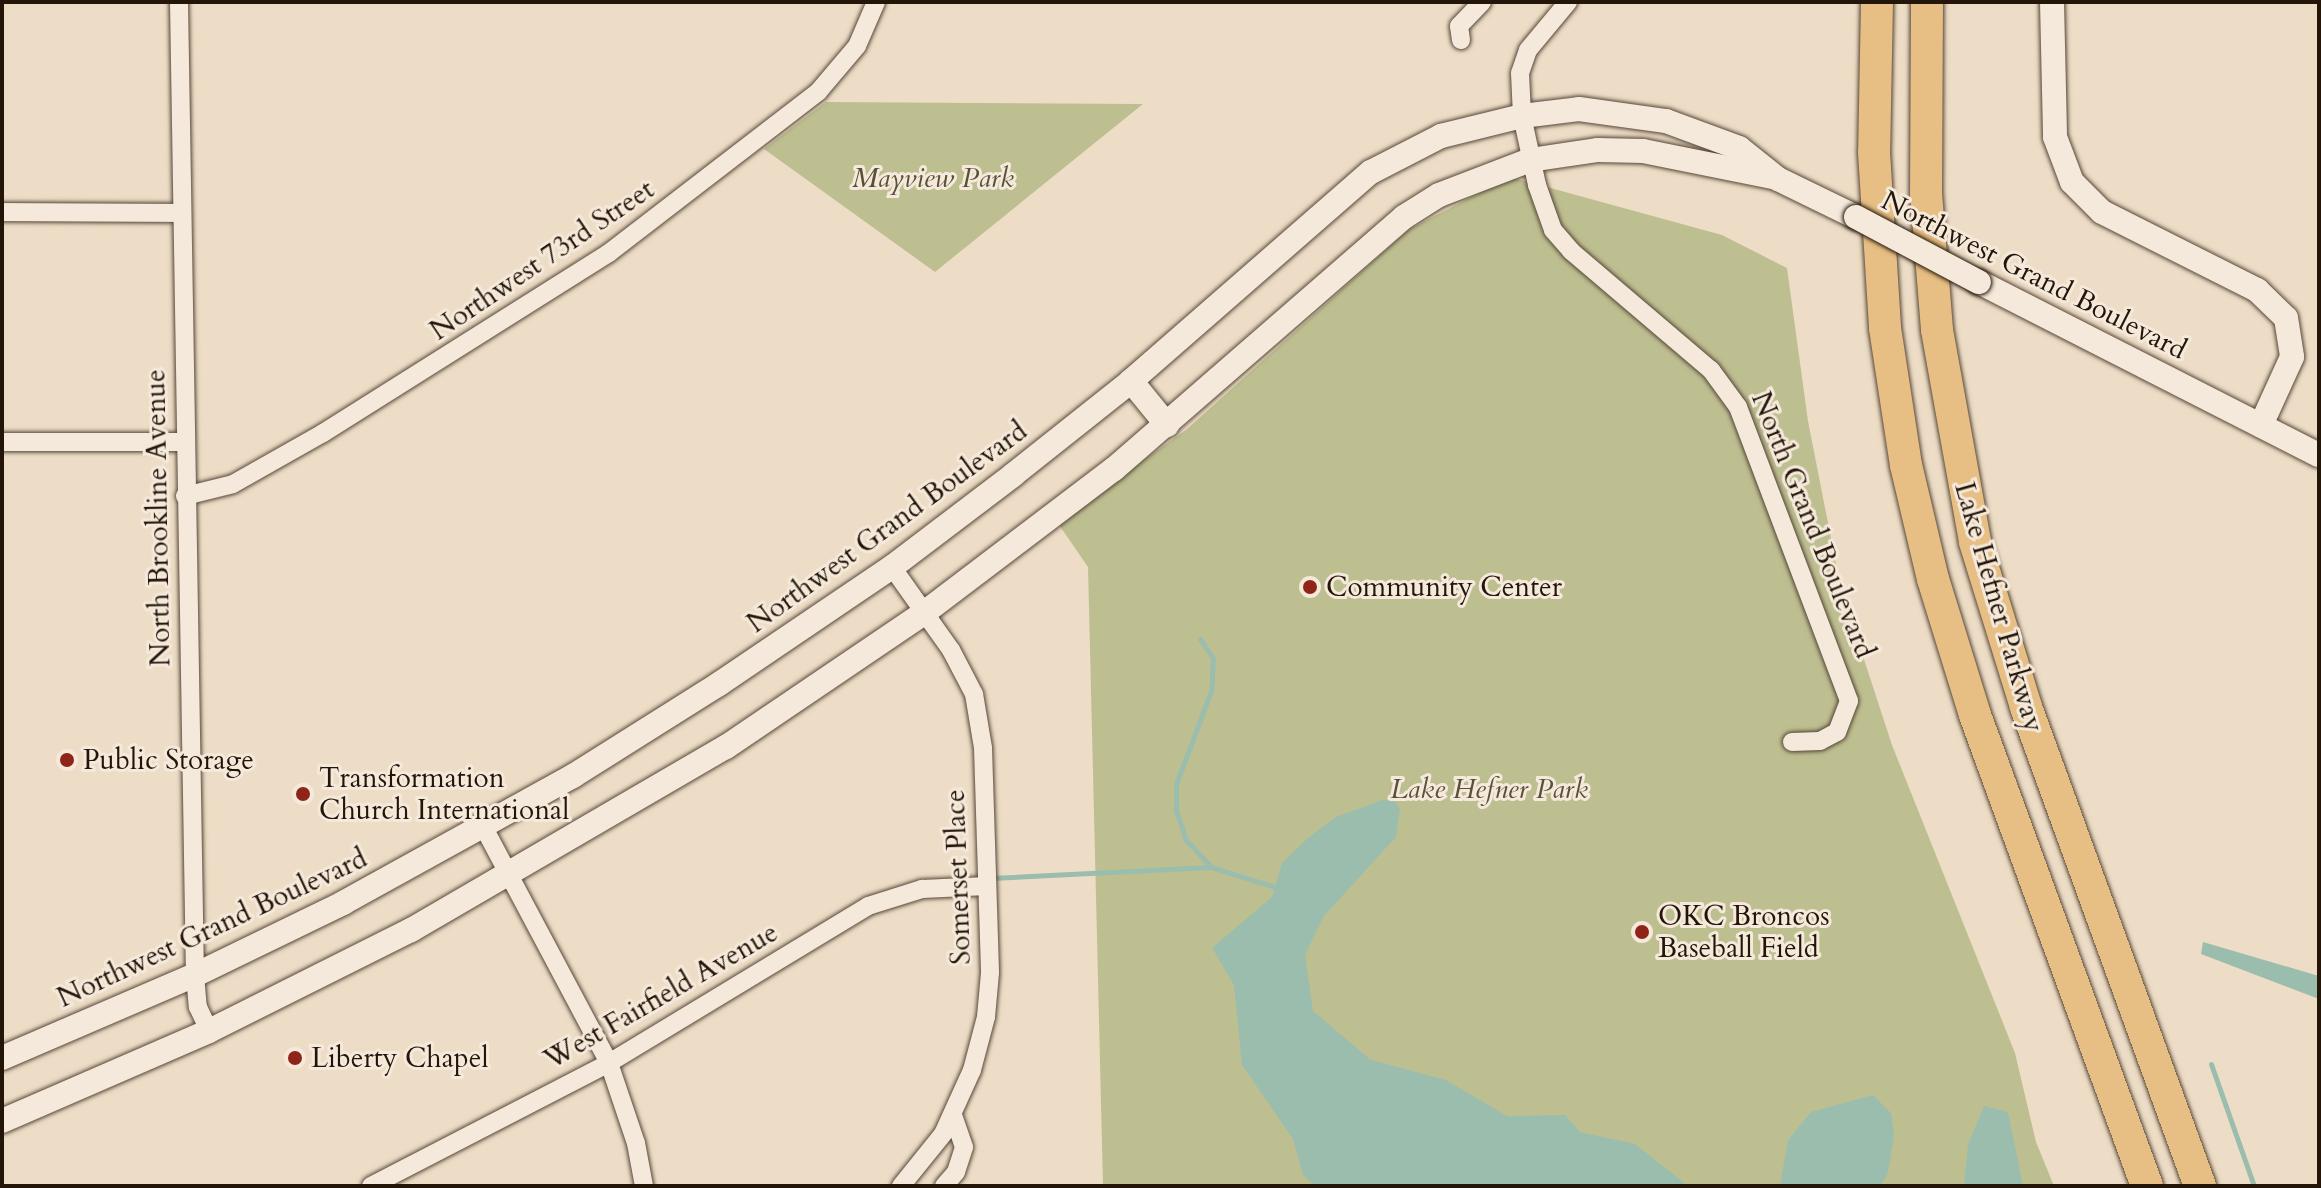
<!DOCTYPE html>
<html>
<head>
<meta charset="utf-8">
<style>
  body { margin:0 }
  #map { position:relative; width:2321px; height:1188px; overflow:hidden; background:#eeddc6; font-family:Cardo,serif }
  div>[style] { position:absolute }
  .green>* { inset:0; background:#bebf91 }
  .water>* { inset:0; background:#9bbdae }
  .stream>* { height:5px; margin:-2.5px; padding:0 2.5px; transform-origin:2.5px; border-radius:2.5px; background:#9bbdae }
  .roads { filter:drop-shadow(0 0 2px #564738) drop-shadow(0 0 2px #564738) }
  .street>* { height:18px; margin:-9px; padding:0 9px; transform-origin:9px; border-radius:9px; background:#f4e9da }
  .secondary>* { height:24px; margin:-12px; padding:0 12px; transform-origin:12px; border-radius:12px; background:#f4e9da }
  .highway>* { height:32px; margin:-16px; padding:0 16px; transform-origin:16px; border-radius:16px; background:#e7be83 }
  .bridges { filter:drop-shadow(0 0 2px #231508) drop-shadow(0 0 2px #231508) }
  .secondary-bridge>* { height:24px; margin:-12px; padding:0 12px; transform-origin:12px; border-radius:12px; background:#f4e9da }
  .dots>* { width:22px; height:22px; translate:-50% -50%; box-sizing:border-box; border:4px solid #f4e9da; border-radius:50% }
  span { translate:-50% -50%; white-space:nowrap; text-align:center; line-height:1.15; -webkit-text-stroke:6px #f4e9da; paint-order:stroke }
  .park-label { font-size:28px; color:#595038; font-style:italic }
  .street-label { font-size:28px; color:#231508 }
  .poi-label { font-size:28px; color:#231508 }
  .left { translate:0 -50%; text-align:left }
  .frame { position:absolute; inset:0; border:4px solid #231508; pointer-events:none }
</style>
</head>
<body>
<div id="map">
  <div class="green">
    <i style="clip-path:polygon(826px 102px,1143px 104px,935px 272px,764px 149px)"></i>
    <i style="clip-path:polygon(1510px 177px,1722px 235px,1787px 268px,1808px 421px,1841px 589px,1892px 745px,2015px 1053px,2036px 1142px,2054px 1186px,1103px 1186px,1088px 567px,1057px 522px,1186px 430px,1408px 230px)"></i>
  </div>
  <div class="water">
    <i style="clip-path:polygon(1382px 800px,1394px 800px,1400px 809px,1396px 837px,1324px 916px,1305px 955px,1313px 1011px,1371px 1060px,1446px 1080px,1507px 1116px,1565px 1115px,1580px 1132px,1635px 1144px,1688px 1186px,1315px 1186px,1303px 1175px,1293px 1139px,1242px 1065px,1234px 985px,1212px 948px,1272px 897px,1282px 863px,1309px 837px,1336px 817px)"></i>
    <i style="clip-path:polygon(2203px 942px,2319px 976px,2319px 999px,2201px 954px)"></i>
    <i style="clip-path:polygon(1873px 1095px,1891px 1113px,1894px 1135px,1888px 1173px,1880px 1186px,1780px 1186px,1788px 1140px,1811px 1112px)"></i>
    <i style="clip-path:polygon(1984px 1106px,2008px 1112px,2023px 1186px,1964px 1186px,1968px 1144px)"></i>
  </div>
  <div class="stream">
    <i style="left:1200px;top:639px;width:23px;rotate:56deg"></i>
    <i style="left:1213px;top:658px;width:33px;rotate:93deg"></i>
    <i style="left:1211px;top:691px;width:99px;rotate:110.6deg"></i>
    <i style="left:1176px;top:784px;width:26px;rotate:90deg"></i>
    <i style="left:1176px;top:810px;width:32px;rotate:72deg"></i>
    <i style="left:1186px;top:840px;width:37px;rotate:47deg"></i>
    <i style="left:1211px;top:867px;width:67px;rotate:17.4deg"></i>
    <i style="left:992px;top:878px;width:219px;rotate:-2.9deg"></i>
    <i style="left:2211px;top:1064px;width:129px;rotate:70.6deg"></i>
  </div>
  <div class="roads">
    <div class="street">
      <i style="left:179px;top:2px;width:973px;rotate:89.06deg"></i>
      <i style="left:195px;top:975px;width:32px;rotate:85deg"></i>
      <i style="left:198px;top:1007px;width:26px;rotate:65deg"></i>
      <i style="left:1568px;top:2px;width:62px;rotate:129.8deg"></i>
      <i style="left:1528px;top:50px;width:24px;rotate:109deg"></i>
      <i style="left:1520px;top:73px;width:43px;rotate:87.3deg"></i>
      <i style="left:1522px;top:116px;width:71px;rotate:77.7deg"></i>
      <i style="left:1537px;top:185px;width:48px;rotate:70.4deg"></i>
      <i style="left:1553px;top:230px;width:28px;rotate:49deg"></i>
      <i style="left:1571px;top:251px;width:184px;rotate:40.4deg"></i>
      <i style="left:1711px;top:370px;width:46px;rotate:53.9deg"></i>
      <i style="left:1738px;top:407px;width:314px;rotate:69.3deg"></i>
      <i style="left:1849px;top:701px;width:33px;rotate:111deg"></i>
      <i style="left:1837px;top:732px;width:19px;rotate:152deg"></i>
      <i style="left:1820px;top:741px;width:28px;rotate:178deg"></i>
      <i style="left:1461px;top:40px;width:14px;rotate:-98deg"></i>
      <i style="left:1459px;top:26px;width:33px;rotate:-46deg"></i>
      <i style="left:2px;top:212px;width:180px;rotate:0.3deg"></i>
      <i style="left:2px;top:442px;width:182px"></i>
      <i style="left:185px;top:496px;width:49px;rotate:-14deg"></i>
      <i style="left:233px;top:484px;width:103px;rotate:-29.5deg"></i>
      <i style="left:323px;top:433px;width:338px;rotate:-32.2deg"></i>
      <i style="left:609px;top:253px;width:264px;rotate:-37.6deg"></i>
      <i style="left:818px;top:92px;width:60px;rotate:-49.7deg"></i>
      <i style="left:857px;top:46px;width:48px;rotate:-66.6deg"></i>
      <i style="left:892px;top:567px;width:102px;rotate:54.6deg"></i>
      <i style="left:951px;top:650px;width:50px;rotate:62.4deg"></i>
      <i style="left:974px;top:694px;width:55px;rotate:80.5deg"></i>
      <i style="left:983px;top:748px;width:225px;rotate:88.2deg"></i>
      <i style="left:990px;top:973px;width:44px;rotate:95.2deg"></i>
      <i style="left:986px;top:1017px;width:55px;rotate:104.8deg"></i>
      <i style="left:972px;top:1070px;width:70px;rotate:114.4deg"></i>
      <i style="left:943px;top:1134px;width:67px;rotate:128.9deg"></i>
      <i style="left:483px;top:826px;width:268px;rotate:62deg"></i>
      <i style="left:609px;top:1063px;width:84px;rotate:71.4deg"></i>
      <i style="left:636px;top:1143px;width:44px;rotate:79.5deg"></i>
      <i style="left:371px;top:1186px;width:268px;rotate:-27.3deg"></i>
      <i style="left:609px;top:1063px;width:303px;rotate:-31.2deg"></i>
      <i style="left:868px;top:906px;width:57px;rotate:-17.5deg"></i>
      <i style="left:922px;top:889px;width:65px;rotate:-2.6deg"></i>
      <i style="left:944px;top:1186px;width:18px;rotate:-49deg"></i>
      <i style="left:956px;top:1172px;width:26px;rotate:-72deg"></i>
      <i style="left:964px;top:1147px;width:34px;rotate:-109deg"></i>
    </div>
    <div class="secondary">
      <i style="left:2052px;top:2px;width:135px;rotate:88.7deg"></i>
      <i style="left:2055px;top:137px;width:48px;rotate:69.3deg"></i>
      <i style="left:2072px;top:182px;width:42px;rotate:45deg"></i>
      <i style="left:2102px;top:212px;width:174px;rotate:26.7deg"></i>
      <i style="left:2257px;top:290px;width:40px;rotate:44deg"></i>
      <i style="left:2286px;top:318px;width:39px;rotate:81deg"></i>
      <i style="left:2292px;top:357px;width:75px;rotate:114.5deg"></i>
      <i style="left:1979px;top:282px;width:381px;rotate:27deg"></i>
      <i style="left:1131px;top:381px;width:57px;rotate:50.7deg"></i>
      <i style="left:2px;top:1058px;width:210px;rotate:-23.3deg"></i>
      <i style="left:195px;top:975px;width:165px;rotate:-25.9deg"></i>
      <i style="left:343px;top:903px;width:263px;rotate:-28.9deg"></i>
      <i style="left:573px;top:776px;width:173px;rotate:-32.2deg"></i>
      <i style="left:719px;top:684px;width:209px;rotate:-34.1deg"></i>
      <i style="left:892px;top:567px;width:152px;rotate:-37.2deg"></i>
      <i style="left:1013px;top:475px;width:151px;rotate:-38.5deg"></i>
      <i style="left:1131px;top:381px;width:318px;rotate:-41.1deg"></i>
      <i style="left:1371px;top:172px;width:79px;rotate:-27.2deg"></i>
      <i style="left:1441px;top:136px;width:83px;rotate:-13.9deg"></i>
      <i style="left:1522px;top:116px;width:57px;rotate:-7deg"></i>
      <i style="left:1579px;top:109px;width:88px;rotate:7.9deg"></i>
      <i style="left:1666px;top:121px;width:78px;rotate:20.3deg"></i>
      <i style="left:1739px;top:148px;width:50px;rotate:38.5deg"></i>
      <i style="left:1778px;top:179px;width:87px;rotate:26deg"></i>
      <i style="left:2px;top:1121px;width:226px;rotate:-23.5deg"></i>
      <i style="left:209px;top:1031px;width:226px;rotate:-26.6deg"></i>
      <i style="left:411px;top:930px;width:364px;rotate:-30.2deg"></i>
      <i style="left:726px;top:747px;width:239px;rotate:-34.1deg"></i>
      <i style="left:924px;top:613px;width:238px;rotate:-37.2deg"></i>
      <i style="left:1114px;top:469px;width:384px;rotate:-41deg"></i>
      <i style="left:1404px;top:217px;width:41px;rotate:-32.2deg"></i>
      <i style="left:1439px;top:195px;width:97px;rotate:-21deg"></i>
      <i style="left:1530px;top:160px;width:69px;rotate:-8.4deg"></i>
      <i style="left:1598px;top:150px;width:45px;rotate:1.3deg"></i>
      <i style="left:1643px;top:151px;width:132px;rotate:11.4deg"></i>
    </div>
    <div class="highway">
      <i style="left:1877px;top:2px;width:150px;rotate:91.1deg"></i>
      <i style="left:1874px;top:152px;width:176px;rotate:86.4deg"></i>
      <i style="left:1885px;top:328px;width:139px;rotate:81.3deg"></i>
      <i style="left:1906px;top:465px;width:117px;rotate:76.7deg"></i>
      <i style="left:1933px;top:579px;width:142px;rotate:72.8deg"></i>
      <i style="left:1975px;top:715px;width:501px;rotate:69.94deg"></i>
      <i style="left:1927px;top:2px;width:191px;rotate:90.3deg"></i>
      <i style="left:1926px;top:193px;width:137px;rotate:85.4deg"></i>
      <i style="left:1937px;top:330px;width:215px;rotate:79.8deg"></i>
      <i style="left:1975px;top:542px;width:173px;rotate:72.8deg"></i>
      <i style="left:2026px;top:707px;width:510px;rotate:70.04deg"></i>
    </div>
  </div>
  <div class="bridges">
    <div class="secondary-bridge">
      <i style="left:1856px;top:217px;width:139px;rotate:27.9deg"></i>
    </div>
  </div>
  <div class="dots">
    <i style="left:1310px;top:587px;background:#8f2418"></i>
    <i style="left:67px;top:760px;background:#8f2418"></i>
    <i style="left:303px;top:794px;background:#8f2418"></i>
    <i style="left:1642px;top:932px;background:#8f2418"></i>
    <i style="left:295px;top:1058px;background:#8f2418"></i>
  </div>
  <div class="park-label">
    <span style="left:933px;top:178px">Mayview Park</span>
    <span style="left:1489px;top:789px">Lake Hefner Park</span>
  </div>
  <div class="street-label">
    <span style="left:542px;top:260px;rotate:-34deg">Northwest 73rd Street</span>
    <span style="left:2034px;top:275px;rotate:27deg">Northwest Grand Boulevard</span>
    <span style="left:158px;top:518px;rotate:-91deg">North Brookline Avenue</span>
    <span style="left:1813px;top:525px;rotate:68deg">North Grand Boulevard</span>
    <span style="left:887px;top:527px;rotate:-36deg">Northwest Grand Boulevard</span>
    <span style="left:1999px;top:607px;rotate:74deg">Lake Hefner Parkway</span>
    <span style="left:958px;top:877px;rotate:-92deg">Somerset Place</span>
    <span style="left:212px;top:928px;rotate:-25deg">Northwest Grand Boulevard</span>
    <span style="left:661px;top:996px;rotate:-30deg">West Fairfield Avenue</span>
  </div>
  <div class="poi-label">
    <span class="left" style="left:1326px;top:587px">Community Center</span>
    <span class="left" style="left:83px;top:760px">Public Storage</span>
    <span class="left" style="left:319px;top:794px">Transformation<br>Church International</span>
    <span class="left" style="left:1658px;top:932px">OKC Broncos<br>Baseball Field</span>
    <span class="left" style="left:311px;top:1058px">Liberty Chapel</span>
  </div>
  <div class="frame"></div>
</div>
</body>
</html>
